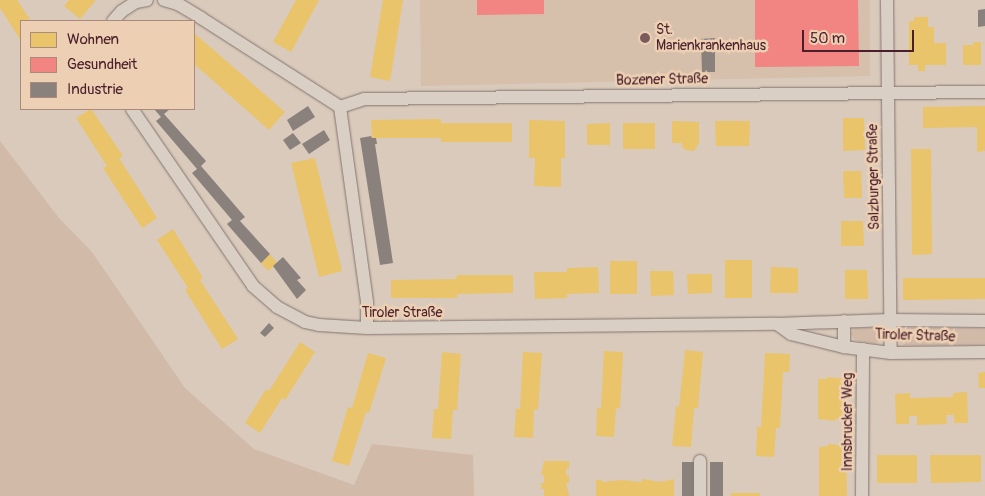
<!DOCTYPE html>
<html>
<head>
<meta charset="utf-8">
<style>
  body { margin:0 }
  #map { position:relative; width:985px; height:496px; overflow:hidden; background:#d9cabb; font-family:Pangolin,sans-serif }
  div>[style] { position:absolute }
  .built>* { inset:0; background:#d6bfab }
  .green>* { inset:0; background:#d2baa8 }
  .homes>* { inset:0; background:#e9c46a }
  .health>* { inset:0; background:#f28482 }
  .industry>* { inset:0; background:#8a817c }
  .roads { filter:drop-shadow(0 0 1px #83746f) drop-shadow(0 0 1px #83746f) }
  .street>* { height:12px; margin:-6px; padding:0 6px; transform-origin:6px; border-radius:6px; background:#dacfc4 }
  .dots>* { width:14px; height:14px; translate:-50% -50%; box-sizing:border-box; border:2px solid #edd0b3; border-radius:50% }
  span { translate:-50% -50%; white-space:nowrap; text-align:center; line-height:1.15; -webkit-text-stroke:5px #edd0b3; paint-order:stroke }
  .poi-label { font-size:14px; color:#4a1f2b }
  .left { translate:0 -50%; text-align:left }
  .street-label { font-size:14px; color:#4a1f2b }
  .legend { position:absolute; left:20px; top:20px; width:175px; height:90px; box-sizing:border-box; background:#edd0b3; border:1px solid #ac897d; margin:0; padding:6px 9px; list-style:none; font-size:15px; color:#4a1f2b }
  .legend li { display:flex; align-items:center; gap:10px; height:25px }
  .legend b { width:25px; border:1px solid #ac897d }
  .scale { position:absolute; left:802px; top:30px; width:112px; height:22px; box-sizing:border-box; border:2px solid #4a1f2b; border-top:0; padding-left:6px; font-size:15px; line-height:18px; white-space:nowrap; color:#4a1f2b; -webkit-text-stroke:4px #edd0b3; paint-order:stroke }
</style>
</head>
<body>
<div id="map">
  <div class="built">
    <i style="clip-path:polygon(420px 0,870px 0,870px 76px,421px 86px)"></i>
  </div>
  <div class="green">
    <i style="clip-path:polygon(0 141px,59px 218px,92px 252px,185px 388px,254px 449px,354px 485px,372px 444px,473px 455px,474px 496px,0 496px)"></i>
    <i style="clip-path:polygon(855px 328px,876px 328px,881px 331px,883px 336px,880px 341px,875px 344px,855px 340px,850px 334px)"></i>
    <i style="clip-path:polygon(905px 328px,985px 328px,985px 345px,905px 345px,900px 343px,897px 337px,899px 332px)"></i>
  </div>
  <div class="homes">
    <i style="clip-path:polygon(0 0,17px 0,31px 21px,21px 21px,21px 41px,0 8px)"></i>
    <i style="clip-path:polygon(69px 0,96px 0,80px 19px,64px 6px)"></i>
    <i style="clip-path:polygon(296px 0,319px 0,291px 52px,273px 42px)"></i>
    <i style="clip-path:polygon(383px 0,403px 0,390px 81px,370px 77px)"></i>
    <i style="clip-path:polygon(914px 17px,928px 17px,928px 27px,934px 27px,934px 43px,946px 43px,946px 65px,925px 65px,925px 71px,918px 71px,918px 65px,909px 65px,909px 21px,914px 21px)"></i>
    <i style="clip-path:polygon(194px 33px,285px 112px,269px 130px,194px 64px)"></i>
    <i style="clip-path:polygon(974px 42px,981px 42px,981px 65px,963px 65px,963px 45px,973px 45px)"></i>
    <i style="clip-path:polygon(985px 106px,985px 151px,977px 152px,977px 127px,923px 128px,923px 107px)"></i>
    <i style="clip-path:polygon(91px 109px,123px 156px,119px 158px,157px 218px,142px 228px,103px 168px,107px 166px,76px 118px)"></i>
    <i style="clip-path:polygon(843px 118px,864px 118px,865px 150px,843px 151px)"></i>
    <i style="clip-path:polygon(441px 119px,441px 123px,512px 123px,512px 142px,441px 142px,441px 138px,372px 138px,371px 120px)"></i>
    <i style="clip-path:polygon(529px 120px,565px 121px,565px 158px,561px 158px,561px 187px,534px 186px,535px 158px,529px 158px)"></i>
    <i style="clip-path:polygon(672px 121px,699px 122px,699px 143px,694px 151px,686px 150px,682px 147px,682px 143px,672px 143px)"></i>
    <i style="clip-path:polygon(715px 121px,750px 121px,749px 146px,716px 146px)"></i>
    <i style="clip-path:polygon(610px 123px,610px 145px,587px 145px,587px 124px)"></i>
    <i style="clip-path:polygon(623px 123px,655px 123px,655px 149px,623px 149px)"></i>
    <i style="clip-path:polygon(911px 149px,931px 149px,932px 254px,912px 255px)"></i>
    <i style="clip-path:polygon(315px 158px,342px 271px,319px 277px,291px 163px)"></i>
    <i style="clip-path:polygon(843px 171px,861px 171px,862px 198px,844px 198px)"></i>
    <i style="clip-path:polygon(841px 221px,863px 221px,864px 246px,841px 246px)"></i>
    <i style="clip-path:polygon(173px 229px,203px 278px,200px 280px,238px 339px,222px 349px,185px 290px,188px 288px,157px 240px)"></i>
    <i style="clip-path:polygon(270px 254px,277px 263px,268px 271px,261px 263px)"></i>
    <i style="clip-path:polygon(725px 260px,752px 260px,752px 298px,725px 298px)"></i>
    <i style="clip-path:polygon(610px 261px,637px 261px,637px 294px,610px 294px)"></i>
    <i style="clip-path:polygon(598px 267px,599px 293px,567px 294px,567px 298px,535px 299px,534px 272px,567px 272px,567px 268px)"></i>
    <i style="clip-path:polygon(771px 267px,798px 268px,798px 293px,770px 293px)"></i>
    <i style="clip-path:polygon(845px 270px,867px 270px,868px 299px,845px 299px)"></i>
    <i style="clip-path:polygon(650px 271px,673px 271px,674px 295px,651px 296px)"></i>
    <i style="clip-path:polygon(687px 274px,712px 274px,712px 293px,688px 294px)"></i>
    <i style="clip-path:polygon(457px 275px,513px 275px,513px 293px,457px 294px,457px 298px,391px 298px,391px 280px,456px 279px)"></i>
    <i style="clip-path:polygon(903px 278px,985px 278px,985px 299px,903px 300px)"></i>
    <i style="clip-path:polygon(300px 342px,315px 352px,285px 400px,282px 398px,260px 433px,245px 423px,266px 389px,269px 391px)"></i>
    <i style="clip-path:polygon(685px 350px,703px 352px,698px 408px,694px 408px,691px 447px,672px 446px,676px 406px,679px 407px)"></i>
    <i style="clip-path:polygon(604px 351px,623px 352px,620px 409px,616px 408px,614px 437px,596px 436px,597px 408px,601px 408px)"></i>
    <i style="clip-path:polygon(442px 352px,461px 354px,457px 410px,453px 410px,451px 439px,432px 438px,434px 409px,438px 409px)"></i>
    <i style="clip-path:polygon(523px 352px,542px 353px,538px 410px,534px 409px,533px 438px,514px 437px,516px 408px,520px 409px)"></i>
    <i style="clip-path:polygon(368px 353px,386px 358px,369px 413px,366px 412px,349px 466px,332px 461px,348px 407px,352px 408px)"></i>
    <i style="clip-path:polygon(765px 353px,790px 354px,789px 372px,783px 372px,780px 428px,776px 428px,774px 457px,756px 456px,757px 427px,761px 427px)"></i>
    <i style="clip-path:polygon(985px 372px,985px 388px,979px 388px,978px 373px)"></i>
    <i style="clip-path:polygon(827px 377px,846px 379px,846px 419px,835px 419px,835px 421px,818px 419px,818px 379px,827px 379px)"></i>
    <i style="clip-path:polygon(967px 392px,968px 423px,954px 423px,954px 415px,946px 415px,947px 424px,917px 425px,917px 416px,909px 416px,909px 424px,896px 424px,895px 394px,910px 393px,910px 398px,953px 397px,953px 393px)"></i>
    <i style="clip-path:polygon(828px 444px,846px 446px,847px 496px,819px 496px,819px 447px,828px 446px)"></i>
    <i style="clip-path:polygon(877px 455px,917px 455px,917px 483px,877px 483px)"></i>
    <i style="clip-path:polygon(930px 455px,981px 455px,981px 482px,931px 483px)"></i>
    <i style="clip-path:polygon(544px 461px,569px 461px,569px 469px,566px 469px,566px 475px,569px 475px,569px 483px,566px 483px,569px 496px,544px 496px,544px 489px,541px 489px,541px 483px,544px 483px,544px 475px,541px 475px)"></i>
    <i style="clip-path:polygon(643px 479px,661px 482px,674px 479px,674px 496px,596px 496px,596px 480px,601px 480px,603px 482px,622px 480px,641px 482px)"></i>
    <i style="clip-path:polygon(731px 493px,760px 493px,760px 496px,731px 496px)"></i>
  </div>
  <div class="health">
    <i style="clip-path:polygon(477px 0,544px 0,544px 14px,477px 15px)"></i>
    <i style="clip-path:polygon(755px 0,858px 0,859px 66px,755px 67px)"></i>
  </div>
  <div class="industry">
    <i style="clip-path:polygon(985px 9px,985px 26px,978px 27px,978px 10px)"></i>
    <i style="clip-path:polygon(715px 38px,715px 72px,702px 72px,701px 39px)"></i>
    <i style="clip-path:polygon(308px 106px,315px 117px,293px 131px,287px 120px)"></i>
    <i style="clip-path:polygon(154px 109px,170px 109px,164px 114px,206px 161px,201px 166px,245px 217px,240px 221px,270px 254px,261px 263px,227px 224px,232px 220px,192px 173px,197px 169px,156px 121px,161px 117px)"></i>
    <i style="clip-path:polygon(324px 130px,330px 140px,309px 154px,302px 144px)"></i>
    <i style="clip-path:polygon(293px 133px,301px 143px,290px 150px,283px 140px)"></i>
    <i style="clip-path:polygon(371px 136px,372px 138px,376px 138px,377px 144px,375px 144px,393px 263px,380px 265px,360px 138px)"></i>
    <i style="clip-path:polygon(283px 257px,301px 278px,297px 280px,306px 290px,297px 299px,273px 266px)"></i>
    <i style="clip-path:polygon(269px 323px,274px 328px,265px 337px,260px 333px)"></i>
    <i style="clip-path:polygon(682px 462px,694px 462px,695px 496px,682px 496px)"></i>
    <i style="clip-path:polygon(710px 462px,723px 462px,723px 496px,710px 496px)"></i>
  </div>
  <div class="roads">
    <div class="street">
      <i style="left:164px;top:0;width:15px;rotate:16deg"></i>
      <i style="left:178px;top:4px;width:27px;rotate:31deg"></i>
      <i style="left:201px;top:18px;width:165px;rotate:32.6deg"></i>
      <i style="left:887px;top:0;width:353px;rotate:89.4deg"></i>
      <i style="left:113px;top:21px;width:13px;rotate:-48deg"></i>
      <i style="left:122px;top:11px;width:17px;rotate:-33deg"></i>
      <i style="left:136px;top:2px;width:11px;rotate:-10deg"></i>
      <i style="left:340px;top:107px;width:25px;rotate:-18deg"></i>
      <i style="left:364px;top:99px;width:621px;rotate:-0.65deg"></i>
      <i style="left:340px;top:107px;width:197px;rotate:82.1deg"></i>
      <i style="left:367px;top:302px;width:26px;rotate:90deg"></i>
      <i style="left:132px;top:109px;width:214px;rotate:55.6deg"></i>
      <i style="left:253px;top:286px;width:32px;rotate:41deg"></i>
      <i style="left:277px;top:307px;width:32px;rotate:28deg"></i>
      <i style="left:305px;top:322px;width:14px;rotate:12deg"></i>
      <i style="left:319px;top:325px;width:48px;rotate:3.6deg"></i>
      <i style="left:367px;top:328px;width:410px;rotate:-0.6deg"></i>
      <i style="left:777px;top:324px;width:113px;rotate:-2deg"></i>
      <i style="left:890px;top:320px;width:95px;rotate:0.6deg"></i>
      <i style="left:777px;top:324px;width:17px;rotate:36deg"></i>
      <i style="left:791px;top:334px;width:55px;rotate:13.8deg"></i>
      <i style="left:844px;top:347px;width:47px;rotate:7.3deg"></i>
      <i style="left:891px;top:353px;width:94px;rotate:-0.6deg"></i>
      <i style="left:844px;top:347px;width:26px;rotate:-90deg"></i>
      <i style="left:700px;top:496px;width:35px;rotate:-90deg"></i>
      <i style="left:862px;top:496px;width:147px;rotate:-89.6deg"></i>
    </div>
  </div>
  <div class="dots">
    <i style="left:645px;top:38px;background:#7c5b5d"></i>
  </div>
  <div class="poi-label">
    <span class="left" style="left:656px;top:38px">St.<br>Marienkrankenhaus</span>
  </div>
  <div class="street-label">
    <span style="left:662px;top:80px;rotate:-1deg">Bozener Straße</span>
    <span style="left:874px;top:177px;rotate:-91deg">Salzburger Straße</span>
    <span style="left:402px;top:313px">Tiroler Straße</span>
    <span style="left:915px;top:336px;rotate:2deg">Tiroler Straße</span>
    <span style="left:848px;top:422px;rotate:-90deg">Innsbrucker Weg</span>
  </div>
  <ul class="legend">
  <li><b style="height:14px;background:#e9c46a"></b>Wohnen</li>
  <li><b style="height:14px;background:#f28482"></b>Gesundheit</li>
  <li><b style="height:14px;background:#8a817c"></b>Industrie</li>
  </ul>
  <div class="scale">50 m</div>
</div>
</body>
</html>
